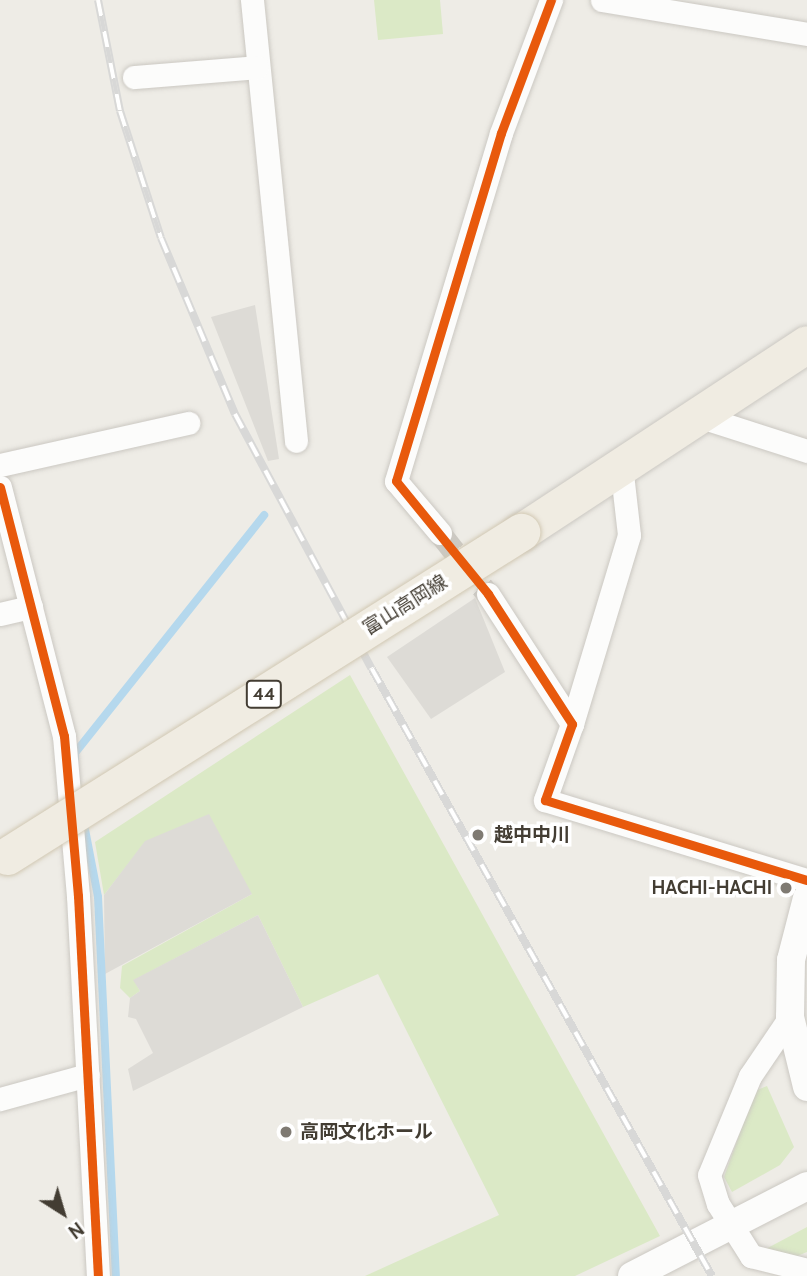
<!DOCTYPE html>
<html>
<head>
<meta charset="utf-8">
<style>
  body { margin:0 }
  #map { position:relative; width:807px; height:1276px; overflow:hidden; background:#eeece6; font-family:Cabin,"Noto Sans JP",sans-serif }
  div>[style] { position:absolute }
  .green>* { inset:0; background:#dbe9c6 }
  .parking>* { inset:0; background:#dddbd6 }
  .stream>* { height:8px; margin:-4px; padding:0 4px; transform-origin:4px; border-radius:4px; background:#b5d8ed }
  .minor-tunnel>* { height:23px; margin-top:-11.5px; transform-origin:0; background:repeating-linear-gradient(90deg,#ccc9c2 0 23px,transparent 0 34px) }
  .roads { filter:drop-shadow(0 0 2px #cbc8c2) drop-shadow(0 0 2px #cbc8c2) }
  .minor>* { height:23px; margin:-11.5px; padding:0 11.5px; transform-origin:11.5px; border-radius:11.5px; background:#fcfcfb }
  .tertiary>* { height:28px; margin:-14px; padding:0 14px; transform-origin:14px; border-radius:14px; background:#fcfcfb }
  .primary>* { height:37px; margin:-18.5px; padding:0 18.5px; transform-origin:18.5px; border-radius:18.5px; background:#f0ece2 }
  .rail>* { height:8px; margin-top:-4px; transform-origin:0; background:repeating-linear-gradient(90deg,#fff 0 16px,#d8d8d7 0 32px); box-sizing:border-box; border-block:2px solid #d8d8d7 }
  .bridges { filter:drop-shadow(0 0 2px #d1c8b3) drop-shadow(0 0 2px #d1c8b3) }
  .primary-bridge>* { height:37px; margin:-18.5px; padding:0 18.5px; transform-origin:18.5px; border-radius:18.5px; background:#f0ece2 }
  .cycleway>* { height:9px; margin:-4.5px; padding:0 4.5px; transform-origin:4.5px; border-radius:4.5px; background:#e8590c }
  .dots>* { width:19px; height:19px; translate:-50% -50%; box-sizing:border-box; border:4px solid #fff; border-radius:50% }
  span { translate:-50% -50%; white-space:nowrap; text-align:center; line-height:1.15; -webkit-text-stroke:7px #fff; paint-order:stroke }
  .shield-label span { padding:2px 5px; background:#fff; border:2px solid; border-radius:5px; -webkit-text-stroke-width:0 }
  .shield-label { font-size:18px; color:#433d33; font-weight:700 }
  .street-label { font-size:19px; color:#433d33 }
  .poi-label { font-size:19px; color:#433d33; font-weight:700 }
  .left { translate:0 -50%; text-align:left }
  .right { translate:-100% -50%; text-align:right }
  .north { position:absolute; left:28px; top:1178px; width:70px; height:70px; -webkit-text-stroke:5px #fff; paint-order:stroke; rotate:143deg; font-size:19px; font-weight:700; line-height:28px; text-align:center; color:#433d33 }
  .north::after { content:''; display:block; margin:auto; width:24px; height:32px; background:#433d33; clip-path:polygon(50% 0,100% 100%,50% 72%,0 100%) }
</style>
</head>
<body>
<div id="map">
  <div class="green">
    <i style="clip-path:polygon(374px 0,440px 0,443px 34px,378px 40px)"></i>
    <i style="clip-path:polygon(350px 675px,660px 1236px,575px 1276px,365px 1276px,499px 1215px,378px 974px,303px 1007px,258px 915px,134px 980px,140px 991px,130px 998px,120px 988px,122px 966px,252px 894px,146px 841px,104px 895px,95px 842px)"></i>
    <i style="clip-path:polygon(767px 1086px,794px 1147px,780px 1165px,732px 1192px,724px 1177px,755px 1091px)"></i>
    <i style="clip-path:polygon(807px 1227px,807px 1252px,790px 1259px,762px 1251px)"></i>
  </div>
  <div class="parking">
    <i style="clip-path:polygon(255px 305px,279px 459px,268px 461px,211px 317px)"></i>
    <i style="clip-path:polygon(475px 598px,505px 672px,431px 719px,387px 657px)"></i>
    <i style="clip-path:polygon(209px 814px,252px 894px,105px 974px,104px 895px,145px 841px)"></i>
    <i style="clip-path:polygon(258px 915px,303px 1007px,133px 1091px,128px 1069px,153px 1053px,136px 1019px,128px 1017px,130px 998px,140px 991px,133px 980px)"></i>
  </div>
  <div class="stream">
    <i style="left:75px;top:758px;width:5px;rotate:-90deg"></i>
    <i style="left:75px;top:753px;width:304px;rotate:-51.5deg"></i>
    <i style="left:83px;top:819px;width:79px;rotate:79.1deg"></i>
    <i style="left:98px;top:897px;width:379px;rotate:87.3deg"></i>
  </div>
  <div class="minor-tunnel">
    <i style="left:440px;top:533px;width:78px;rotate:51.8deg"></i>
  </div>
  <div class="roads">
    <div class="minor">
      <i style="left:252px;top:0;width:443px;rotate:84.3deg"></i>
      <i style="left:602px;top:0;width:208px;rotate:9.4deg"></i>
      <i style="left:134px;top:77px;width:123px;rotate:-4.6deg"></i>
      <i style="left:698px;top:416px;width:114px;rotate:17.8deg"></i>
      <i style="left:0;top:465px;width:193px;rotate:-12.6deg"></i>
      <i style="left:0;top:487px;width:257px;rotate:75.6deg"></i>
      <i style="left:64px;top:736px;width:161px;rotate:85deg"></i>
      <i style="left:78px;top:896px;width:381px;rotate:87deg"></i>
      <i style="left:440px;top:533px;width:68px;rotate:-130.2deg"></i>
      <i style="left:396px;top:481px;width:363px;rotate:-73.2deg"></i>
      <i style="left:501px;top:133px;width:142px;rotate:-69.4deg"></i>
      <i style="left:488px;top:594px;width:155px;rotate:57.1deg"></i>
      <i style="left:572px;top:724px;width:81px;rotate:109.6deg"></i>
      <i style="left:545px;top:800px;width:274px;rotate:17deg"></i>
      <i style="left:0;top:614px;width:32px;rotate:-13deg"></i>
      <i style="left:572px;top:724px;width:197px;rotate:-73.2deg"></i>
      <i style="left:629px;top:535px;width:70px;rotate:-96.5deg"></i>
      <i style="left:790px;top:1017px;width:71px;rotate:124.1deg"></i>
      <i style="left:750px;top:1076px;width:107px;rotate:112.5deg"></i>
      <i style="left:709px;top:1175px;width:30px;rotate:73deg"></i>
      <i style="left:718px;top:1204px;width:62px;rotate:57.6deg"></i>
      <i style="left:751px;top:1256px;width:58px;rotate:14deg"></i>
      <i style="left:0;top:1099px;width:91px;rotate:-15.3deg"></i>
    </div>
    <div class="tertiary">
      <i style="left:807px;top:898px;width:64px;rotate:104.5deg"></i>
      <i style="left:791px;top:960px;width:57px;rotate:91deg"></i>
      <i style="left:790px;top:1017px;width:72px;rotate:76.3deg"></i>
      <i style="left:632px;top:1276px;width:197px;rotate:-27.2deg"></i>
    </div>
    <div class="primary">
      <i style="left:521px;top:532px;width:342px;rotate:-33.3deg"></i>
    </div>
  </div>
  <div class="rail">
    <i style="left:98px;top:0;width:113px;rotate:78.8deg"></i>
    <i style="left:120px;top:111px;width:133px;rotate:72.1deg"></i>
    <i style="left:161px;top:238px;width:191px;rotate:67.2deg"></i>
    <i style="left:235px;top:414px;width:289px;rotate:61.8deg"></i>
    <i style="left:372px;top:669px;width:696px;rotate:60.75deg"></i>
  </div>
  <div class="bridges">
    <div class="primary-bridge">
      <i style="left:7px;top:856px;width:608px;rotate:-32.23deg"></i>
    </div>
  </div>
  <div class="cycleway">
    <i style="left:551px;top:0;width:142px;rotate:110.6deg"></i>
    <i style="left:501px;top:133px;width:363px;rotate:106.8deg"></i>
    <i style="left:396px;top:481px;width:146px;rotate:50.8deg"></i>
    <i style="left:488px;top:594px;width:155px;rotate:57.1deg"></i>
    <i style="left:572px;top:724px;width:81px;rotate:109.6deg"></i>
    <i style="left:545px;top:800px;width:274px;rotate:17deg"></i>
    <i style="left:0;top:487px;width:257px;rotate:75.6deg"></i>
    <i style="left:64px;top:736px;width:161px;rotate:85deg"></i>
    <i style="left:78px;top:896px;width:381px;rotate:87deg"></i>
  </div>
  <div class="dots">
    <i style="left:478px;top:835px;background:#7f7a72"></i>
    <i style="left:786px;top:888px;background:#7f7a72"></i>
    <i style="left:286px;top:1132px;background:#7f7a72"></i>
  </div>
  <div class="shield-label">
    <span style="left:264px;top:694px">44</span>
  </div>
  <div class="street-label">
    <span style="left:405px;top:605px;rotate:-32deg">富山高岡線</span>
  </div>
  <div class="poi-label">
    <span class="left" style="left:494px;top:835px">越中中川</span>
    <span class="right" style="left:772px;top:888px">HACHI-HACHI</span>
    <span class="left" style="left:300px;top:1132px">高岡文化ホール</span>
  </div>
  <div class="north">N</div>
</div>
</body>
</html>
